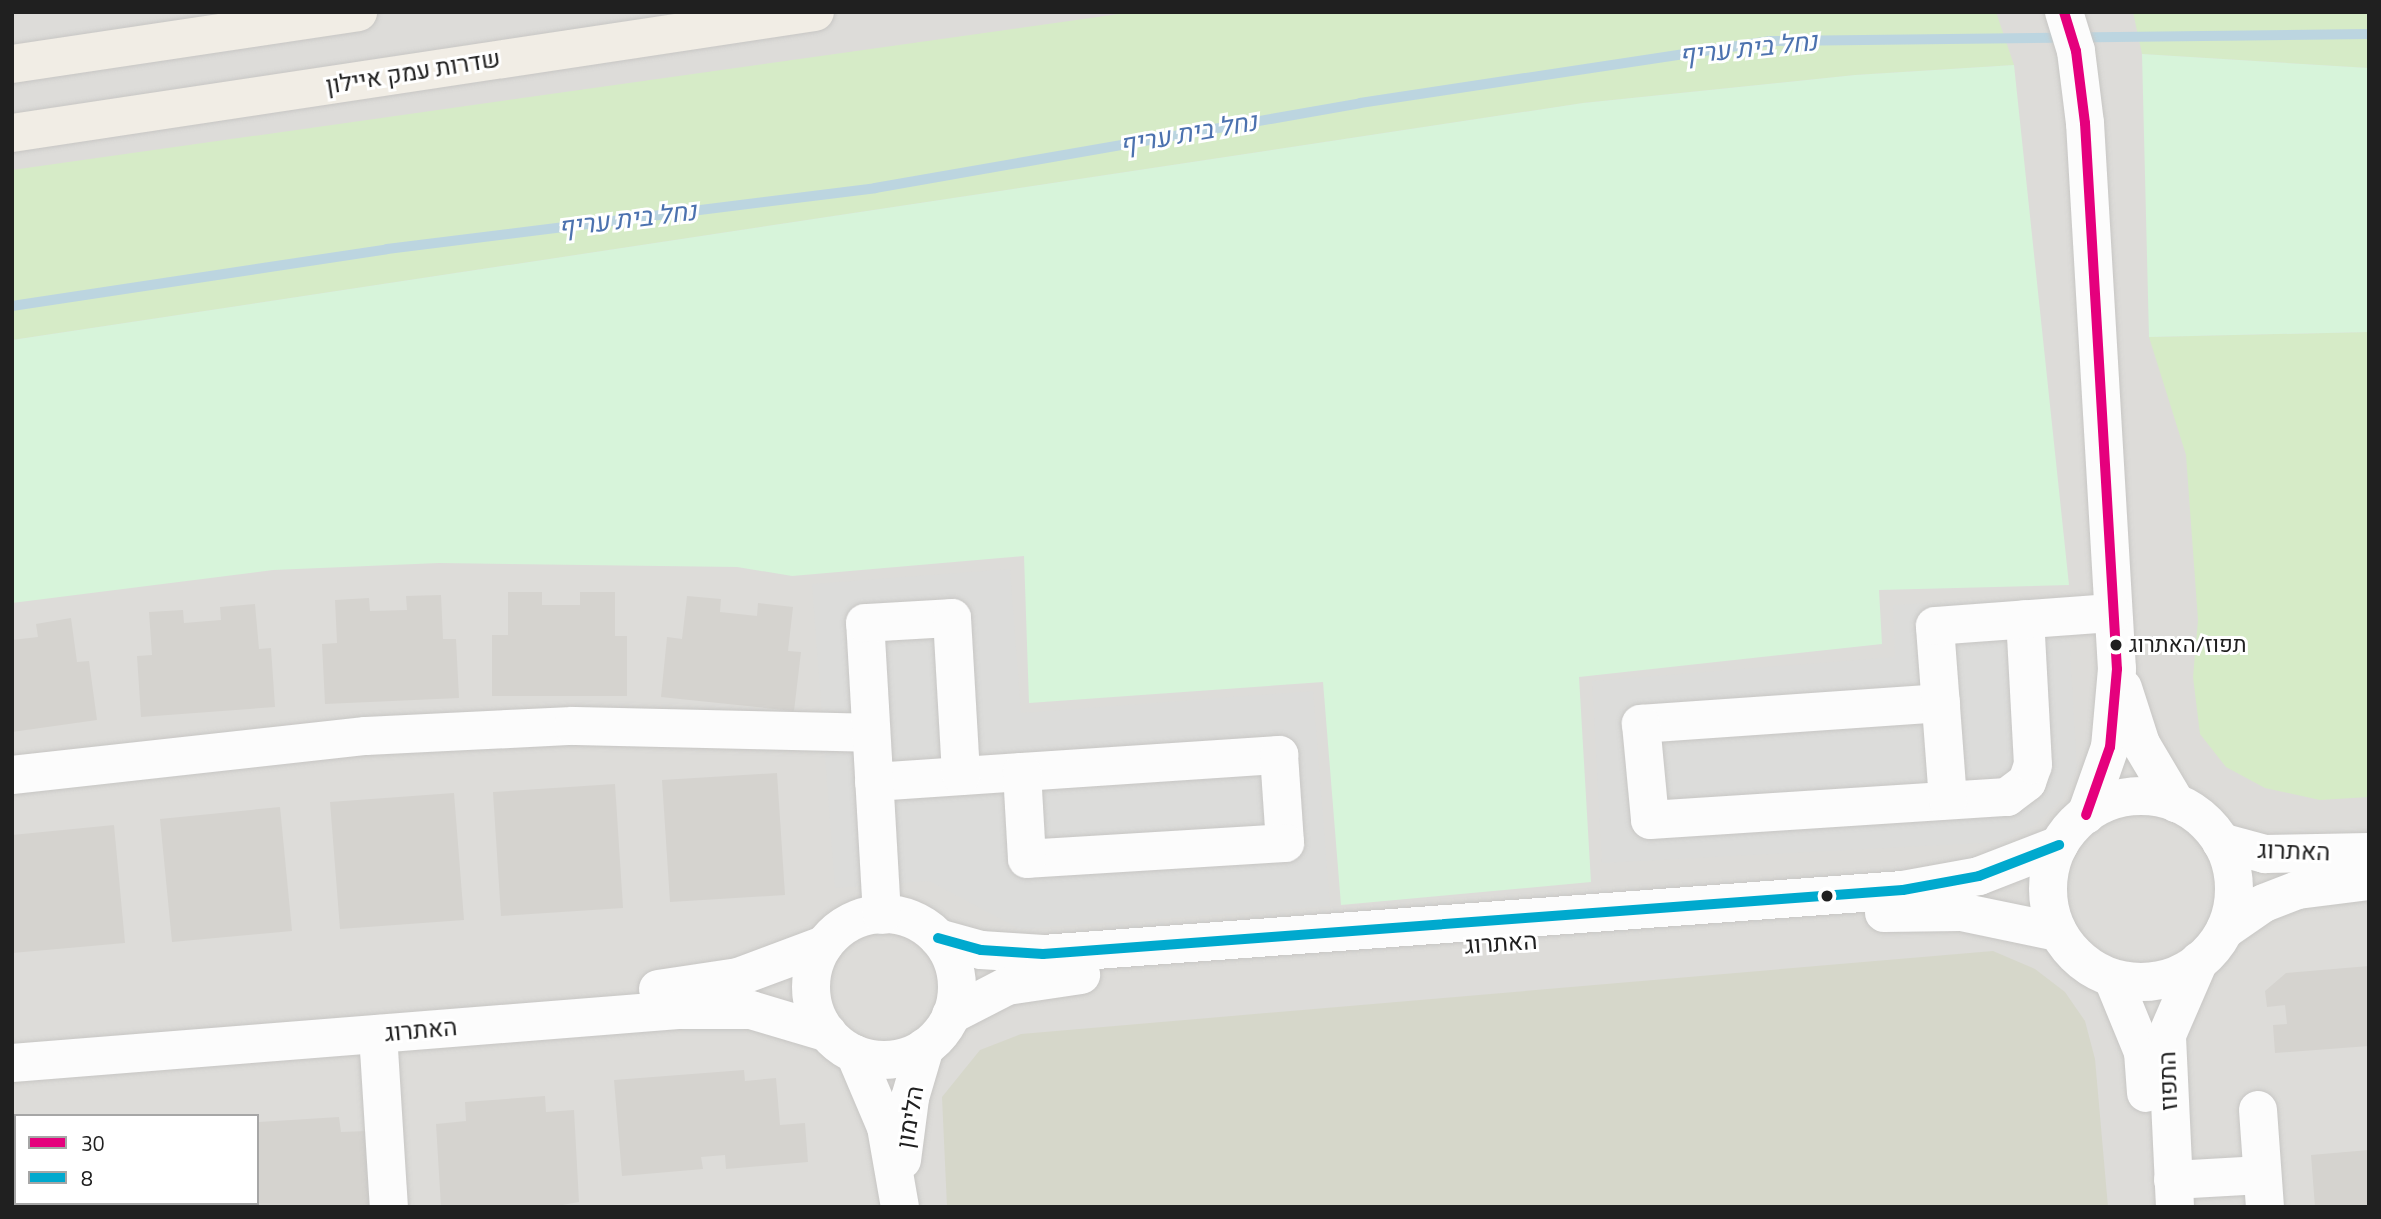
<!DOCTYPE html>
<html>
<head>
<meta charset="utf-8">
<style>
  body { margin:0 }
  #map { position:relative; width:2381px; height:1219px; overflow:hidden; background:#eeede8; font-family:"Titillium Web",Heebo,sans-serif }
  div>[style] { position:absolute }
  .residential>* { inset:0; background:#dddcd9 }
  .religious>* { inset:0; background:#dcdcda }
  .construction>* { inset:0; background:#d6d7ca }
  .grass>* { inset:0; background:#d6ebc7 }
  .park>* { inset:0; background:#d7f4da }
  .stream>* { height:10px; margin:-5px; padding:0 5px; transform-origin:5px; border-radius:5px; background:#bcd5e0 }
  .building>* { inset:0; background:#d5d3cf }
  .roads { filter:drop-shadow(0 0 2px #c7c6c4) drop-shadow(0 0 2px #c7c6c4) }
  .minor>* { height:38px; margin:-19px; padding:0 19px; transform-origin:19px; border-radius:19px; background:#fcfcfc }
  .minor>.ring { margin:-19px; padding:0; box-sizing:content-box; background:none; border:38px solid #fcfcfc; border-radius:50% }
  .major>* { height:38px; margin:-19px; padding:0 19px; transform-origin:19px; border-radius:19px; background:#f1ede5 }
  .bus-1>* { height:10px; margin:-5px; padding:0 5px; transform-origin:5px; border-radius:5px; background:#e5007d }
  .bus-2>* { height:10px; margin:-5px; padding:0 5px; transform-origin:5px; border-radius:5px; background:#00a9ce }
  .dots>* { width:19px; height:19px; translate:-50% -50%; box-sizing:border-box; border:4px solid #fff; border-radius:50% }
  span { translate:-50% -50%; white-space:nowrap; text-align:center; line-height:1.15; -webkit-text-stroke:6px #fff; paint-order:stroke }
  .bus-label { font-size:22px; color:#202020 }
  .left { translate:0 -50%; text-align:left }
  .street-label { font-size:24px; color:#202020 }
  .water-label { font-size:26px; color:#4c72af; font-style:italic }
  .frame { position:absolute; inset:0; border:14px solid #202020; pointer-events:none }
  .legend { position:absolute; left:14px; top:1114px; width:245px; height:91px; box-sizing:border-box; background:#fff; border:2px solid #a6a6a6; margin:0; padding:9px 12px; list-style:none; font-size:21px; color:#202020 }
  .legend li { display:flex; align-items:center; gap:14px; height:35px }
  .legend b { width:35px; border:2px solid #a6a6a6 }
</style>
</head>
<body>
<div id="map">
  <div class="residential">
    <i style="clip-path:polygon(evenodd,12px 12px,2369px 12px,2369px 1207px,12px 1207px,12px 12px,16px 1116px,257px 1116px,257px 1203px,16px 1203px,16px 1116px)"></i>
  </div>
  <div class="religious">
    <i style="clip-path:polygon(1010px 569px,1021px 713px,1313px 691px,1330px 906px,1020px 929px,929px 881px,835px 888px,812px 584px)"></i>
    <i style="clip-path:polygon(2067px 597px,2077px 770px,2063px 798px,2036px 824px,2000px 842px,1602px 863px,1592px 681px,1895px 657px,1893px 605px)"></i>
  </div>
  <div class="construction">
    <i style="clip-path:polygon(1993px 951px,2035px 969px,2065px 992px,2085px 1021px,2095px 1059px,2108px 1207px,947px 1207px,942px 1097px,980px 1050px,1021px 1034px)"></i>
  </div>
  <div class="grass">
    <i style="clip-path:polygon(1133px 12px,1996px 12px,2014px 65px,1855px 75px,1583px 103px,12px 340px,12px 170px)"></i>
    <i style="clip-path:polygon(2133px 12px,2369px 12px,2369px 68px,2142px 54px)"></i>
    <i style="clip-path:polygon(2369px 332px,2369px 797px,2320px 800px,2265px 788px,2226px 767px,2200px 734px,2193px 677px,2198px 620px,2186px 455px,2149px 337px)"></i>
  </div>
  <div class="park">
    <i style="clip-path:polygon(2142px 54px,2369px 68px,2369px 332px,2149px 337px)"></i>
    <i style="clip-path:polygon(2014px 65px,2069px 585px,1879px 590px,1882px 644px,1579px 677px,1591px 882px,1341px 905px,1323px 682px,1029px 703px,1024px 556px,792px 576px,737px 567px,439px 563px,273px 570px,12px 603px,12px 340px,1583px 103px,1855px 75px)"></i>
  </div>
  <div class="stream">
    <i style="left:12px;top:306px;width:379px;rotate:-8.6deg"></i>
    <i style="left:387px;top:249px;width:492px;rotate:-7.1deg"></i>
    <i style="left:875px;top:188px;width:492px;rotate:-9.9deg"></i>
    <i style="left:1360px;top:103px;width:415px;rotate:-8.6deg"></i>
    <i style="left:1770px;top:41px;width:599px;rotate:-0.67deg"></i>
  </div>
  <div class="building">
    <i style="clip-path:polygon(508px 592px,542px 592px,542px 605px,580px 605px,580px 592px,615px 592px,615px 636px,627px 636px,627px 696px,492px 696px,492px 635px,508px 635px)"></i>
    <i style="clip-path:polygon(441px 595px,443px 639px,456px 639px,459px 698px,325px 704px,322px 644px,337px 643px,335px 600px,369px 598px,370px 611px,407px 610px,406px 596px)"></i>
    <i style="clip-path:polygon(687px 596px,721px 599px,720px 612px,757px 616px,758px 603px,793px 607px,788px 651px,801px 652px,794px 711px,661px 697px,667px 637px,682px 639px)"></i>
    <i style="clip-path:polygon(255px 604px,259px 649px,271px 648px,275px 707px,141px 717px,137px 656px,152px 655px,149px 612px,183px 610px,184px 623px,221px 620px,220px 607px)"></i>
    <i style="clip-path:polygon(71px 618px,77px 662px,89px 661px,97px 720px,12px 732px,12px 640px,38px 637px,36px 624px)"></i>
    <i style="clip-path:polygon(777px 773px,785px 895px,670px 902px,662px 780px)"></i>
    <i style="clip-path:polygon(615px 784px,623px 908px,501px 916px,493px 792px)"></i>
    <i style="clip-path:polygon(454px 793px,464px 920px,340px 929px,330px 802px)"></i>
    <i style="clip-path:polygon(280px 807px,292px 931px,172px 942px,160px 819px)"></i>
    <i style="clip-path:polygon(114px 825px,125px 943px,12px 953px,12px 835px)"></i>
    <i style="clip-path:polygon(2369px 966px,2369px 1046px,2275px 1053px,2273px 1025px,2287px 1024px,2285px 1005px,2267px 1007px,2265px 991px,2286px 973px)"></i>
    <i style="clip-path:polygon(744px 1070px,745px 1081px,776px 1078px,780px 1125px,805px 1123px,808px 1162px,726px 1169px,725px 1155px,701px 1157px,703px 1169px,622px 1176px,614px 1080px)"></i>
    <i style="clip-path:polygon(545px 1096px,546px 1112px,574px 1110px,579px 1202px,551px 1207px,441px 1207px,436px 1124px,466px 1121px,465px 1102px)"></i>
    <i style="clip-path:polygon(339px 1117px,341px 1132px,368px 1131px,373px 1207px,235px 1207px,257px 1203px,259px 1122px)"></i>
    <i style="clip-path:polygon(2369px 1150px,2369px 1207px,2315px 1207px,2311px 1155px)"></i>
    <i style="clip-path:polygon(44px 1203px,182px 1203px,182px 1207px,44px 1207px)"></i>
  </div>
  <div class="roads">
    <div class="minor">
      <i style="left:2064px;top:12px;width:41px;rotate:72.9deg"></i>
      <i style="left:2076px;top:51px;width:73px;rotate:82.9deg"></i>
      <i style="left:2085px;top:123px;width:547px;rotate:86.65deg"></i>
      <i style="left:2117px;top:669px;width:78px;rotate:95.1deg"></i>
      <i style="left:2110px;top:747px;width:72px;rotate:109.4deg"></i>
      <i style="left:2123px;top:688px;width:59px;rotate:72.2deg"></i>
      <i style="left:2141px;top:744px;width:69px;rotate:59.3deg"></i>
      <i style="left:1941px;top:703px;width:301px;rotate:176deg"></i>
      <i style="left:1641px;top:724px;width:96px;rotate:84.6deg"></i>
      <i style="left:1650px;top:820px;width:358px;rotate:-3.7deg"></i>
      <i style="left:2007px;top:797px;width:25px;rotate:-37deg"></i>
      <i style="left:2027px;top:782px;width:18px;rotate:-71deg"></i>
      <i style="left:2033px;top:765px;width:146px;rotate:-93.1deg"></i>
      <i style="left:12px;top:775px;width:356px;rotate:-6.3deg"></i>
      <i style="left:366px;top:736px;width:207px;rotate:-2.8deg"></i>
      <i style="left:573px;top:726px;width:298px;rotate:1.3deg"></i>
      <i style="left:874px;top:782px;width:148px;rotate:-3.9deg"></i>
      <i style="left:1022px;top:772px;width:258px;rotate:-3.8deg"></i>
      <i style="left:1279px;top:755px;width:88px;rotate:86.1deg"></i>
      <i style="left:1285px;top:843px;width:258px;rotate:176.5deg"></i>
      <i style="left:1027px;top:859px;width:87px;rotate:-93.3deg"></i>
      <i class="ring" style="left:2048px;top:796px;width:148px;height:148px"></i>
      <i style="left:1948px;top:800px;width:174px;rotate:-94.3deg"></i>
      <i style="left:1935px;top:626px;width:178px;rotate:-4.2deg"></i>
      <i style="left:2221px;top:842px;width:46px;rotate:15.3deg"></i>
      <i style="left:2265px;top:854px;width:104px;rotate:-1.1deg"></i>
      <i style="left:1884px;top:913px;width:77px;rotate:-0.7deg"></i>
      <i style="left:1961px;top:912px;width:99px;rotate:11.7deg"></i>
      <i class="ring" style="left:811px;top:914px;width:108px;height:108px"></i>
      <i style="left:882px;top:915px;width:292px;rotate:-93.3deg"></i>
      <i style="left:865px;top:623px;width:87px;rotate:-3.3deg"></i>
      <i style="left:952px;top:618px;width:158px;rotate:86.7deg"></i>
      <i style="left:2225px;top:930px;width:47px;rotate:-34.7deg"></i>
      <i style="left:2264px;top:903px;width:36px;rotate:-21deg"></i>
      <i style="left:2298px;top:890px;width:72px;rotate:-7.2deg"></i>
      <i style="left:938px;top:938px;width:45px;rotate:15.6deg"></i>
      <i style="left:981px;top:950px;width:62px;rotate:3.7deg"></i>
      <i style="left:1043px;top:954px;width:862px;rotate:-4.26deg"></i>
      <i style="left:1903px;top:890px;width:77px;rotate:-10.4deg"></i>
      <i style="left:1979px;top:876px;width:86px;rotate:-21.2deg"></i>
      <i style="left:2113px;top:979px;width:79px;rotate:67.7deg"></i>
      <i style="left:2143px;top:1052px;width:41px;rotate:85.8deg"></i>
      <i style="left:658px;top:989px;width:81px;rotate:-8.5deg"></i>
      <i style="left:738px;top:977px;width:92px;rotate:-20.4deg"></i>
      <i style="left:951px;top:1015px;width:63px;rotate:-27.4deg"></i>
      <i style="left:1007px;top:986px;width:75px;rotate:-8.5deg"></i>
      <i style="left:378px;top:1034px;width:173px;rotate:86.4deg"></i>
      <i style="left:855px;top:1054px;width:79px;rotate:67deg"></i>
      <i style="left:886px;top:1127px;width:81px;rotate:80.1deg"></i>
      <i style="left:12px;top:1063px;width:668px;rotate:-4.55deg"></i>
      <i style="left:678px;top:1010px;width:73px"></i>
      <i style="left:751px;top:1010px;width:80px;rotate:16.6deg"></i>
      <i style="left:2258px;top:1110px;width:97px;rotate:85.9deg"></i>
      <i style="left:902px;top:1160px;width:63px;rotate:-82.6deg"></i>
      <i style="left:910px;top:1098px;width:53px;rotate:-73.6deg"></i>
      <i style="left:2173px;top:1180px;width:89px;rotate:-3.2deg"></i>
      <i style="left:2175px;top:1207px;width:172px;rotate:-92.7deg"></i>
      <i style="left:2167px;top:1035px;width:81px;rotate:-66.6deg"></i>
    </div>
    <div class="major">
      <i style="left:12px;top:64px;width:350px;rotate:-8.5deg"></i>
      <i style="left:12px;top:133px;width:812px;rotate:-8.57deg"></i>
    </div>
  </div>
  <div class="bus-1">
    <i style="left:2064px;top:12px;width:41px;rotate:72.9deg"></i>
    <i style="left:2076px;top:51px;width:73px;rotate:82.9deg"></i>
    <i style="left:2085px;top:123px;width:547px;rotate:86.65deg"></i>
    <i style="left:2117px;top:669px;width:78px;rotate:95.1deg"></i>
    <i style="left:2110px;top:747px;width:72px;rotate:109.4deg"></i>
  </div>
  <div class="bus-2">
    <i style="left:938px;top:938px;width:45px;rotate:15.6deg"></i>
    <i style="left:981px;top:950px;width:62px;rotate:3.7deg"></i>
    <i style="left:1043px;top:954px;width:862px;rotate:-4.26deg"></i>
    <i style="left:1903px;top:890px;width:77px;rotate:-10.4deg"></i>
    <i style="left:1979px;top:876px;width:86px;rotate:-21.2deg"></i>
  </div>
  <div class="dots">
    <i style="left:2116px;top:645px;background:#202020"></i>
    <i style="left:1827px;top:896px;background:#202020"></i>
  </div>
  <div class="bus-label">
    <span class="left" style="left:2129px;top:645px">תפוז/האתרוג</span>
  </div>
  <div class="street-label">
    <span style="left:413px;top:72px;rotate:-9deg">שדרות עמק איילון</span>
    <span style="left:2294px;top:851px;rotate:2deg">האתרוג</span>
    <span style="left:1501px;top:943px;rotate:-4deg">האתרוג</span>
    <span style="left:421px;top:1030px;rotate:-5deg">האתרוג</span>
    <span style="left:2168px;top:1081px;rotate:-92deg">התפוז</span>
    <span style="left:910px;top:1117px;rotate:-80deg">הלימון</span>
  </div>
  <div class="water-label">
    <span style="left:1748px;top:48px;rotate:-6deg">נחל בית עריף</span>
    <span style="left:1188px;top:133px;rotate:-10deg">נחל בית עריף</span>
    <span style="left:627px;top:219px;rotate:-7deg">נחל בית עריף</span>
  </div>
  <div class="frame"></div>
  <ul class="legend">
  <li><b style="height:9px;background:#e5007d"></b>30</li>
  <li><b style="height:9px;background:#00a9ce"></b>8</li>
  </ul>
</div>
</body>
</html>
